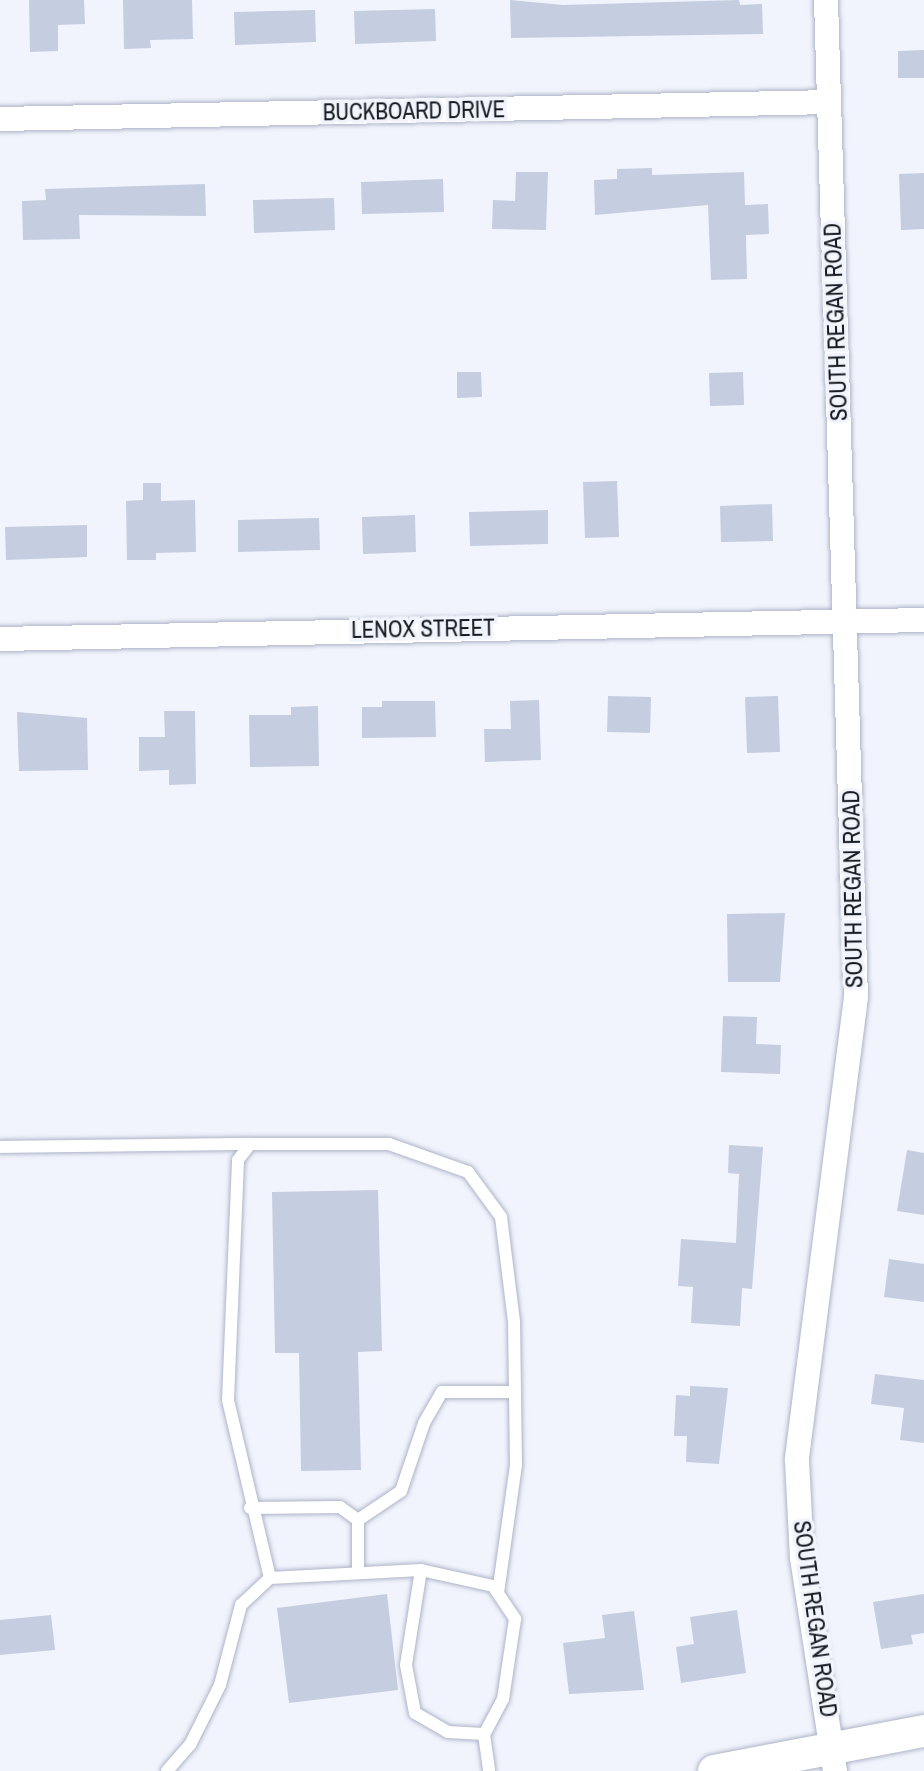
<!DOCTYPE html>
<html>
<head>
<meta charset="utf-8">
<style>
  body { margin:0 }
  #map { position:relative; width:924px; height:1771px; overflow:hidden; background:#f1f4fc; font-family:"Archivo Narrow",sans-serif }
  div>[style] { position:absolute }
  .building>* { inset:0; background:#c5cde0 }
  .roads { filter:drop-shadow(0 0 2px #adb4c8) drop-shadow(0 0 2px #adb4c8) }
  .service>* { height:12px; margin:-6px; padding:0 6px; transform-origin:6px; border-radius:6px; background:#fff }
  .minor>* { height:24px; margin:-12px; padding:0 12px; transform-origin:12px; border-radius:12px; background:#fff }
  .tertiary>* { height:32px; margin:-16px; padding:0 16px; transform-origin:16px; border-radius:16px; background:#fff }
  span { translate:-50% -50%; white-space:nowrap; text-align:center; line-height:1.15; -webkit-text-stroke:7px #f1f4fc; paint-order:stroke }
  .street-label { font-size:23px; color:#171a21 }
</style>
</head>
<body>
<div id="map">
  <div class="building">
    <i style="clip-path:polygon(29px 0,84px 0,85px 24px,58px 25px,58px 51px,30px 52px)"></i>
    <i style="clip-path:polygon(123px 0,192px 0,193px 39px,150px 40px,151px 48px,124px 49px)"></i>
    <i style="clip-path:polygon(510px 0,563px 5px,739px 0,740px 5px,762px 4px,763px 34px,511px 38px)"></i>
    <i style="clip-path:polygon(435px 9px,436px 41px,355px 44px,354px 11px)"></i>
    <i style="clip-path:polygon(315px 10px,316px 42px,235px 45px,234px 12px)"></i>
    <i style="clip-path:polygon(924px 50px,924px 78px,898px 78px,898px 51px)"></i>
    <i style="clip-path:polygon(652px 168px,652px 175px,744px 172px,745px 205px,768px 204px,769px 234px,746px 235px,747px 279px,711px 280px,708px 205px,595px 215px,594px 180px,617px 179px,617px 169px)"></i>
    <i style="clip-path:polygon(516px 172px,548px 172px,546px 230px,492px 229px,493px 200px,515px 201px)"></i>
    <i style="clip-path:polygon(924px 173px,924px 229px,901px 230px,899px 174px)"></i>
    <i style="clip-path:polygon(443px 179px,444px 212px,362px 214px,361px 182px)"></i>
    <i style="clip-path:polygon(205px 184px,206px 216px,79px 215px,80px 239px,23px 240px,22px 201px,46px 200px,45px 189px)"></i>
    <i style="clip-path:polygon(334px 198px,335px 230px,254px 233px,253px 200px)"></i>
    <i style="clip-path:polygon(457px 372px,481px 372px,482px 397px,457px 398px)"></i>
    <i style="clip-path:polygon(743px 372px,744px 405px,710px 406px,709px 373px)"></i>
    <i style="clip-path:polygon(617px 481px,619px 537px,585px 538px,583px 482px)"></i>
    <i style="clip-path:polygon(143px 483px,161px 483px,161px 501px,195px 500px,196px 552px,156px 553px,156px 560px,127px 560px,126px 501px,143px 500px)"></i>
    <i style="clip-path:polygon(772px 504px,773px 541px,721px 542px,720px 506px)"></i>
    <i style="clip-path:polygon(548px 510px,548px 544px,470px 546px,469px 512px)"></i>
    <i style="clip-path:polygon(415px 515px,416px 552px,363px 554px,362px 517px)"></i>
    <i style="clip-path:polygon(319px 518px,320px 550px,238px 552px,238px 520px)"></i>
    <i style="clip-path:polygon(87px 525px,87px 557px,6px 560px,5px 527px)"></i>
    <i style="clip-path:polygon(608px 696px,651px 697px,650px 733px,607px 732px)"></i>
    <i style="clip-path:polygon(778px 696px,780px 752px,747px 753px,745px 697px)"></i>
    <i style="clip-path:polygon(539px 700px,541px 760px,485px 762px,484px 729px,511px 729px,510px 701px)"></i>
    <i style="clip-path:polygon(382px 701px,435px 701px,436px 737px,362px 738px,362px 707px,382px 707px)"></i>
    <i style="clip-path:polygon(318px 706px,319px 766px,250px 767px,249px 715px,291px 715px,291px 707px)"></i>
    <i style="clip-path:polygon(164px 711px,195px 711px,196px 784px,169px 785px,169px 770px,139px 771px,139px 737px,165px 737px)"></i>
    <i style="clip-path:polygon(17px 712px,87px 718px,88px 770px,19px 771px)"></i>
    <i style="clip-path:polygon(785px 913px,780px 982px,728px 982px,727px 914px)"></i>
    <i style="clip-path:polygon(723px 1016px,757px 1017px,756px 1044px,781px 1045px,780px 1074px,721px 1072px)"></i>
    <i style="clip-path:polygon(729px 1145px,763px 1147px,752px 1289px,742px 1288px,740px 1326px,691px 1323px,693px 1287px,678px 1286px,681px 1239px,736px 1243px,739px 1174px,728px 1173px)"></i>
    <i style="clip-path:polygon(907px 1150px,924px 1153px,924px 1215px,897px 1211px)"></i>
    <i style="clip-path:polygon(378px 1190px,382px 1351px,358px 1352px,361px 1470px,301px 1471px,299px 1353px,275px 1353px,272px 1192px)"></i>
    <i style="clip-path:polygon(889px 1259px,924px 1264px,924px 1302px,884px 1297px)"></i>
    <i style="clip-path:polygon(875px 1374px,924px 1380px,924px 1443px,900px 1440px,904px 1408px,871px 1404px)"></i>
    <i style="clip-path:polygon(690px 1386px,728px 1388px,719px 1464px,686px 1462px,687px 1436px,674px 1436px,676px 1395px,690px 1396px)"></i>
    <i style="clip-path:polygon(387px 1594px,398px 1690px,289px 1703px,277px 1608px)"></i>
    <i style="clip-path:polygon(924px 1594px,924px 1633px,911px 1635px,913px 1644px,881px 1649px,873px 1602px)"></i>
    <i style="clip-path:polygon(737px 1610px,746px 1673px,681px 1683px,676px 1647px,694px 1644px,690px 1617px)"></i>
    <i style="clip-path:polygon(634px 1611px,644px 1690px,569px 1694px,563px 1643px,605px 1638px,602px 1615px)"></i>
    <i style="clip-path:polygon(51px 1615px,55px 1650px,0 1655px,0 1620px)"></i>
  </div>
  <div class="roads">
    <div class="service">
      <i style="left:0;top:1147px;width:250px;rotate:-0.7deg"></i>
      <i style="left:250px;top:1508px;width:90px;rotate:-0.6deg"></i>
      <i style="left:340px;top:1507px;width:22px;rotate:36deg"></i>
      <i style="left:358px;top:1520px;width:53px;rotate:90deg"></i>
      <i style="left:358px;top:1520px;width:52px;rotate:-34deg"></i>
      <i style="left:401px;top:1491px;width:72px;rotate:-71.3deg"></i>
      <i style="left:424px;top:1423px;width:36px;rotate:-60deg"></i>
      <i style="left:442px;top:1392px;width:70px"></i>
      <i style="left:421px;top:1570px;width:96px;rotate:99deg"></i>
      <i style="left:406px;top:1665px;width:49px;rotate:79.4deg"></i>
      <i style="left:415px;top:1713px;width:38px;rotate:30deg"></i>
      <i style="left:448px;top:1732px;width:36px;rotate:3deg"></i>
      <i style="left:270px;top:1578px;width:183px;rotate:-103.3deg"></i>
      <i style="left:228px;top:1400px;width:240px;rotate:-87.6deg"></i>
      <i style="left:238px;top:1160px;width:20px;rotate:-53deg"></i>
      <i style="left:250px;top:1144px;width:139px"></i>
      <i style="left:389px;top:1144px;width:84px;rotate:19.5deg"></i>
      <i style="left:468px;top:1172px;width:56px;rotate:53.7deg"></i>
      <i style="left:501px;top:1217px;width:105px;rotate:82.9deg"></i>
      <i style="left:514px;top:1321px;width:144px;rotate:89.2deg"></i>
      <i style="left:516px;top:1465px;width:129px;rotate:98deg"></i>
      <i style="left:167px;top:1771px;width:35px;rotate:-49deg"></i>
      <i style="left:190px;top:1745px;width:67px;rotate:-63.4deg"></i>
      <i style="left:220px;top:1685px;width:83px;rotate:-75.3deg"></i>
      <i style="left:241px;top:1605px;width:40px;rotate:-43deg"></i>
      <i style="left:270px;top:1578px;width:151px;rotate:-3deg"></i>
      <i style="left:421px;top:1570px;width:74px;rotate:12.5deg"></i>
      <i style="left:493px;top:1586px;width:40px;rotate:56deg"></i>
      <i style="left:515px;top:1619px;width:81px;rotate:98.5deg"></i>
      <i style="left:503px;top:1699px;width:40px;rotate:118deg"></i>
      <i style="left:484px;top:1734px;width:37px;rotate:82deg"></i>
    </div>
    <div class="minor">
      <i style="left:826px;top:0;width:997px;rotate:88.28deg"></i>
      <i style="left:856px;top:997px;width:467px;rotate:97.3deg"></i>
      <i style="left:797px;top:1460px;width:98px;rotate:87.1deg"></i>
      <i style="left:802px;top:1558px;width:216px;rotate:81.2deg"></i>
      <i style="left:0;top:119px;width:829px;rotate:-1.17deg"></i>
      <i style="left:0;top:639px;width:924px;rotate:-1.18deg"></i>
    </div>
    <div class="tertiary">
      <i style="left:714px;top:1771px;width:214px;rotate:-10.8deg"></i>
    </div>
  </div>
  <div class="street-label">
    <span style="left:414px;top:111px;rotate:-1deg">BUCKBOARD DRIVE</span>
    <span style="left:836px;top:322px;rotate:-92deg">SOUTH REGAN ROAD</span>
    <span style="left:423px;top:629px;rotate:-1deg">LENOX STREET</span>
    <span style="left:853px;top:889px;rotate:-91deg">SOUTH REGAN ROAD</span>
    <span style="left:815px;top:1619px;rotate:82deg">SOUTH REGAN ROAD</span>
  </div>
</div>
</body>
</html>
